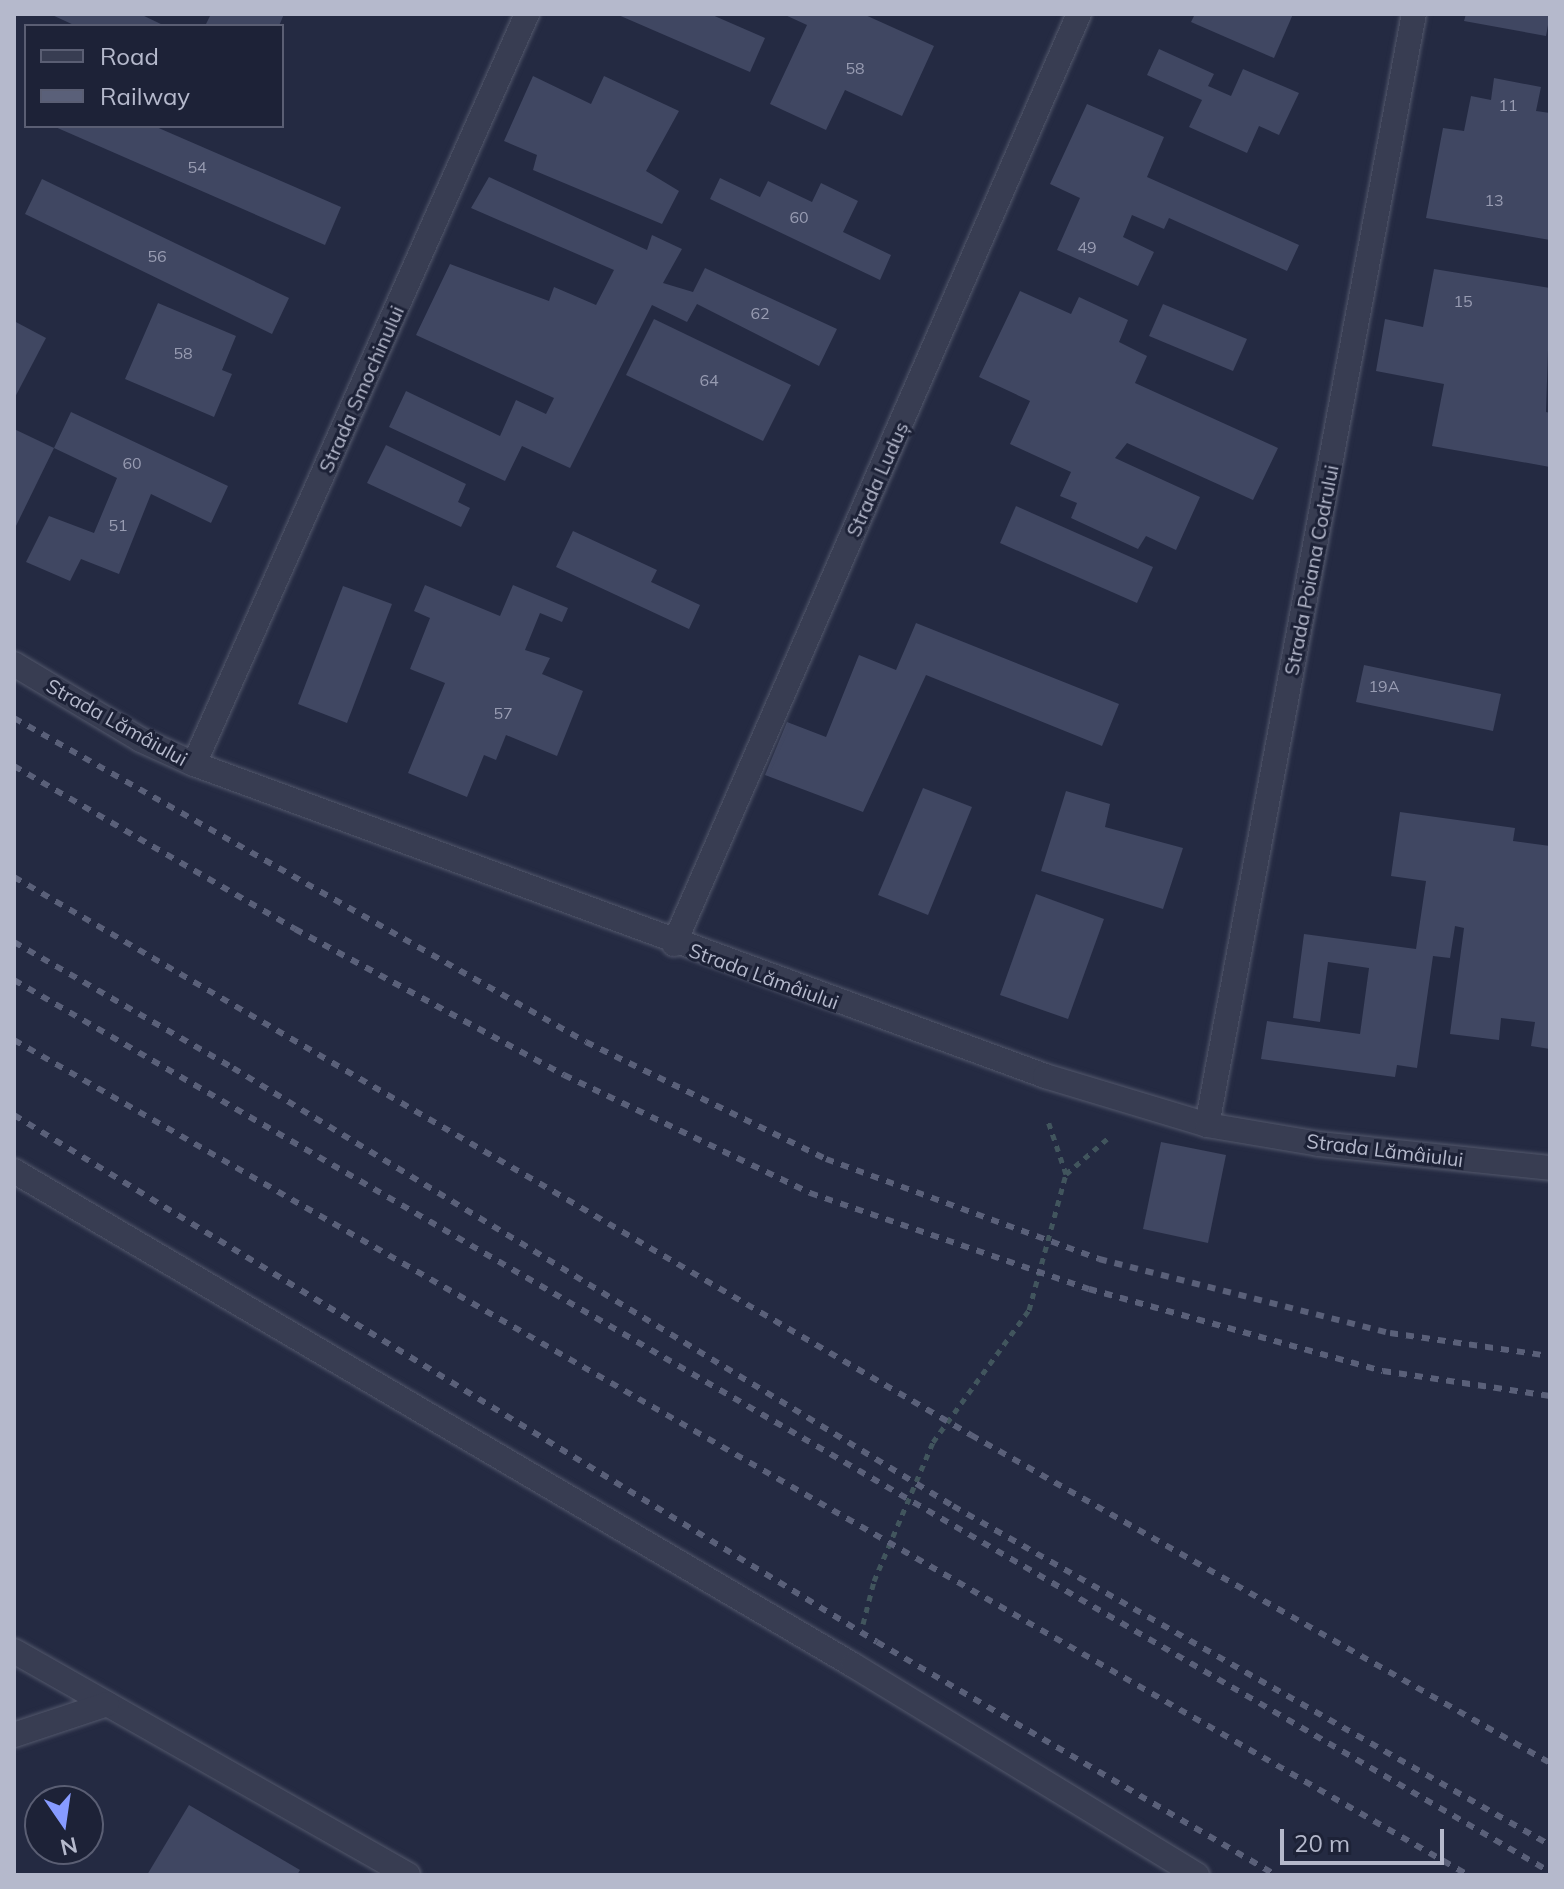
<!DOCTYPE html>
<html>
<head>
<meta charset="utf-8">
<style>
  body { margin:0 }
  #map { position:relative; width:1564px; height:1889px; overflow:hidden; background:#242a42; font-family:Mulish,sans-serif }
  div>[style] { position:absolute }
  .building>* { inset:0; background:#404762 }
  .path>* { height:5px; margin-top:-2.5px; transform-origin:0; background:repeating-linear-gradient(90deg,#41555d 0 6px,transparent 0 12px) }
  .roads { filter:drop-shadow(0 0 2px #53586c) drop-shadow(0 0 2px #53586c) }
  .service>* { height:24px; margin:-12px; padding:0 12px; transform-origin:12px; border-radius:12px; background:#383d52 }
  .minor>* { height:24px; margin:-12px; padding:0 12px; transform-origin:12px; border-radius:12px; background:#383d52 }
  .rail>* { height:6px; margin-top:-3px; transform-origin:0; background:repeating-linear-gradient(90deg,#5a6079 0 8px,transparent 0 16px) }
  span { translate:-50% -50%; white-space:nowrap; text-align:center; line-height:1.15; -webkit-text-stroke:6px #1d2237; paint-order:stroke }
  .number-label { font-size:16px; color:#989cb2 }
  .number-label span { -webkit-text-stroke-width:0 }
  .street-label { font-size:20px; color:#b5b9cc }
  .frame { position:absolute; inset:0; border:16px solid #b5b9cc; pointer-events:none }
  .legend { position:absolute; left:24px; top:24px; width:260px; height:104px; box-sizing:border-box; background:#1d2237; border:2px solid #5a5e73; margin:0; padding:10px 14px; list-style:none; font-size:24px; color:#b5b9cc }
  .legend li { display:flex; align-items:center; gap:16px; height:40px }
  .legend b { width:40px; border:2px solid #5a5e73 }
  .north { position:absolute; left:24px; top:1785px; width:80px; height:80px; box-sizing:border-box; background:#1d2237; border:2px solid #5a5e73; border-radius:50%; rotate:167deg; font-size:22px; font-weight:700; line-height:32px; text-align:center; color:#b5b9cc }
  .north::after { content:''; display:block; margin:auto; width:28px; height:36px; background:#879bff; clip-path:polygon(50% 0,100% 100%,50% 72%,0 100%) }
  .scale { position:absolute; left:1280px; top:1829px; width:164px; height:36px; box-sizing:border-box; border:4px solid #b5b9cc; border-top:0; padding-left:10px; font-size:24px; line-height:28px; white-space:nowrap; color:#b5b9cc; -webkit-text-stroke:6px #1d2237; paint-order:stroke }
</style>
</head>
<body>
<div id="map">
  <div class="building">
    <i style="clip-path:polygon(50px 14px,140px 14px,165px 26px,76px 26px)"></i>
    <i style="clip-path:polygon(211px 14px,284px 14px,279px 26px,205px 26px)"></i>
    <i style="clip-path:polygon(616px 14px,710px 14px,765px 38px,750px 72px)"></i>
    <i style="clip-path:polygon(783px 14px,863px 14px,934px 46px,902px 116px,845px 90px,826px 130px,770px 104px,807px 25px)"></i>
    <i style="clip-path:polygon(1195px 14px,1293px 14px,1274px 58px,1191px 22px)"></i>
    <i style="clip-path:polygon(1466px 14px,1550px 14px,1546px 36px,1464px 21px)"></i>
    <i style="clip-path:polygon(1159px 49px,1214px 74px,1208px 86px,1231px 96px,1243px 69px,1299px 93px,1279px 135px,1259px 126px,1247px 153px,1189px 127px,1202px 100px,1147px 75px)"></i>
    <i style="clip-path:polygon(533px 76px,591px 104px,604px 76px,679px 111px,646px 171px,679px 191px,662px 224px,533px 170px,537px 155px,504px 141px)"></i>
    <i style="clip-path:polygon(1494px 78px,1541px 87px,1536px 111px,1550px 113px,1550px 240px,1426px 218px,1443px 128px,1464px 131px,1471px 96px,1491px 100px)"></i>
    <i style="clip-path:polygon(1087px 104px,1164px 137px,1147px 177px,1299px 245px,1287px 271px,1169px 218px,1164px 229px,1132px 215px,1123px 237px,1154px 252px,1138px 286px,1057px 250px,1080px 198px,1050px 184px)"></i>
    <i style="clip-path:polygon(53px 126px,154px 126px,341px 207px,325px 245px)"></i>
    <i style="clip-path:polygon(489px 177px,647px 250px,652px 235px,682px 249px,663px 283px,693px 292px,705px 268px,837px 329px,819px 366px,697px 304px,687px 322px,652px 305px,570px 468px,522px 446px,505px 481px,389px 427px,406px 391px,500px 436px,516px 400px,546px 414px,554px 398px,416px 335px,450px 264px,549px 301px,554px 287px,596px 305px,614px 270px,471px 208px)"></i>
    <i style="clip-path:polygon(720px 178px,760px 197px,768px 181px,812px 202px,821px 183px,858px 201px,843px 232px,891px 255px,880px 280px,710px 199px)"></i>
    <i style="clip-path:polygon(42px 179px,289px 298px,272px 334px,25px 214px)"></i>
    <i style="clip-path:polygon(1434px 269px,1550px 288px,1546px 412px,1550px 413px,1550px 467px,1432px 446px,1444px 384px,1376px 371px,1385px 319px,1423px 327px)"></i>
    <i style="clip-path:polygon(1020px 291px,1071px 314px,1079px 297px,1128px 320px,1119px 342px,1147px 356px,1135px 383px,1278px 448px,1253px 500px,1127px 443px,1115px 458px,1200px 497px,1176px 550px,1146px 536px,1138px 549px,1071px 518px,1077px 503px,1060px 496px,1071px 472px,1010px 444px,1030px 401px,979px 377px)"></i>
    <i style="clip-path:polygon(158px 303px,236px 336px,222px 370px,232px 374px,214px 417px,125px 379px)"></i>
    <i style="clip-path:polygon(1163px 304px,1247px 339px,1233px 371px,1149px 336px)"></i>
    <i style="clip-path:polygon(654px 319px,791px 385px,763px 441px,626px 375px)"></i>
    <i style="clip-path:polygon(14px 321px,46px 338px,14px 399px)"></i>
    <i style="clip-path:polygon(71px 412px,228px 486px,211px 523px,151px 494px,119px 574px,81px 559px,70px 581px,26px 562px,49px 516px,94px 533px,117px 478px,54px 448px)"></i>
    <i style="clip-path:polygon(14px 429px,54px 448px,14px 530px)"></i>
    <i style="clip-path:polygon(386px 445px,466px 484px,458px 502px,470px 508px,461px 527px,367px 483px)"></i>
    <i style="clip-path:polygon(1016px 506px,1153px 567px,1137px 603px,1000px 543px)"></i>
    <i style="clip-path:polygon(573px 531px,657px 570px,651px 582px,700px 605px,689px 629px,556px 567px)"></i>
    <i style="clip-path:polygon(425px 585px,500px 616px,513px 585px,568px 608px,562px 622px,540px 613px,525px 650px,550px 658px,542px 674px,583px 691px,557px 756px,506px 735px,496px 760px,484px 755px,467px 797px,408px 773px,445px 683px,410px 669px,430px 618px,414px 611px)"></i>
    <i style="clip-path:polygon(343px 586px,392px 604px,347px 723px,298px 704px)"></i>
    <i style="clip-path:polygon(916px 623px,1119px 704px,1102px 746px,926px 675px,863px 812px,765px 775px,787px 722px,826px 737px,859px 655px,896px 670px)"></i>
    <i style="clip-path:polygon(1364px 665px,1501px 694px,1493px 731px,1356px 702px)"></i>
    <i style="clip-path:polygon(923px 788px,972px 807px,928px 915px,878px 895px)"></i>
    <i style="clip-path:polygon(1066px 791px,1110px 804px,1105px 827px,1183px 848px,1163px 909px,1041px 871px)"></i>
    <i style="clip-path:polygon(1400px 812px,1515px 828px,1513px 841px,1550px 846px,1550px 1049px,1531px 1046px,1535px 1022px,1501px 1018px,1499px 1040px,1450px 1034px,1464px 928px,1455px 926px,1450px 958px,1433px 956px,1417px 1068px,1397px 1065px,1395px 1077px,1261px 1059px,1267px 1021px,1360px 1034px,1369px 968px,1328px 962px,1320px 1022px,1293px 1018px,1304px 934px,1416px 949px,1426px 881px,1391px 876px)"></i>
    <i style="clip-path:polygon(1036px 894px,1104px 919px,1068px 1019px,1000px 995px)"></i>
    <i style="clip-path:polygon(1161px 1142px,1226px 1155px,1208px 1243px,1143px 1229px)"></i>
    <i style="clip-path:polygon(189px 1805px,300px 1870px,297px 1875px,147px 1875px)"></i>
  </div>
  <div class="path">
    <i style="left:1066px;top:1174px;width:54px;rotate:-40.5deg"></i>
    <i style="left:863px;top:1624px;width:44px;rotate:-75.7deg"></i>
    <i style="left:874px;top:1581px;width:151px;rotate:-67deg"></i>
    <i style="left:933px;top:1442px;width:163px;rotate:-54deg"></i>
    <i style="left:1029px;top:1310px;width:141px;rotate:-74.8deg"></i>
    <i style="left:1066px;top:1174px;width:59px;rotate:-108.7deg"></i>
  </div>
  <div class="roads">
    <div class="service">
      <i style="left:14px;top:1171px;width:974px;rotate:30.49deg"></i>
      <i style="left:853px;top:1665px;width:403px;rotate:31.4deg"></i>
      <i style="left:14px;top:1651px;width:453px;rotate:29.6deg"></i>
      <i style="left:14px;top:1735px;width:98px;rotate:-18.4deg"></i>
    </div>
    <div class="minor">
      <i style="left:14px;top:664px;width:148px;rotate:30.9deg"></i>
      <i style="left:141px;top:740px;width:58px;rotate:24.4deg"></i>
      <i style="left:194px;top:764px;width:906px;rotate:20.13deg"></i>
      <i style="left:1045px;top:1076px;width:169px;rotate:16.8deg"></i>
      <i style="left:1207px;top:1125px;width:114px;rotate:9.6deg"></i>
      <i style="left:1319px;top:1144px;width:232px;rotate:5.9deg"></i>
      <i style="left:194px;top:764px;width:821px;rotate:-66.06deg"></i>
      <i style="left:674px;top:944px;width:1014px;rotate:-66.47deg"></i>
      <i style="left:1207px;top:1125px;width:1130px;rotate:-79.45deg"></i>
    </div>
  </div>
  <div class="rail">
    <i style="left:14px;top:718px;width:657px;rotate:29.53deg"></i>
    <i style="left:586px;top:1042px;width:267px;rotate:26deg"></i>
    <i style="left:826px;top:1159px;width:291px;rotate:20.1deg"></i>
    <i style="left:1099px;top:1259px;width:300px;rotate:14.3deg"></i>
    <i style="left:1390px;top:1333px;width:162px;rotate:8.2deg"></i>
    <i style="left:14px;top:766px;width:325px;rotate:30.1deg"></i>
    <i style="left:295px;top:929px;width:306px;rotate:28.5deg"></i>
    <i style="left:564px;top:1075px;width:273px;rotate:25.6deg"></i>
    <i style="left:810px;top:1193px;width:295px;rotate:19deg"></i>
    <i style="left:1089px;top:1289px;width:305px;rotate:15.6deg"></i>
    <i style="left:1383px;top:1371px;width:169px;rotate:8.5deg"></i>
    <i style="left:14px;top:877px;width:1108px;rotate:30.25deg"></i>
    <i style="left:971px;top:1435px;width:665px;rotate:29.53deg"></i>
    <i style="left:14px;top:942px;width:253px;rotate:29.9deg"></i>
    <i style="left:233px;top:1068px;width:843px;rotate:31.31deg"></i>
    <i style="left:953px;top:1506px;width:687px;rotate:29.59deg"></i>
    <i style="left:14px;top:980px;width:1776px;rotate:30.14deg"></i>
    <i style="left:14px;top:1040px;width:1677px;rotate:29.87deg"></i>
    <i style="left:14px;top:1115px;width:1011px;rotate:31.41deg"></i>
    <i style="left:877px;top:1642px;width:462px;rotate:30.3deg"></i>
  </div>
  <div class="number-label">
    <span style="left:855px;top:68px">58</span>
    <span style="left:1508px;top:105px">11</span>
    <span style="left:197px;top:167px">54</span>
    <span style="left:1494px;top:200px">13</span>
    <span style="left:799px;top:217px">60</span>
    <span style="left:1087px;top:247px">49</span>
    <span style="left:157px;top:256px">56</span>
    <span style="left:1463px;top:301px">15</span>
    <span style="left:760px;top:313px">62</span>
    <span style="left:183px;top:353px">58</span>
    <span style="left:709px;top:380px">64</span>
    <span style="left:132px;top:463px">60</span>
    <span style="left:118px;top:525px">51</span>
    <span style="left:1384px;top:686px">19A</span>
    <span style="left:503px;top:713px">57</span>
  </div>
  <div class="street-label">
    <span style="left:361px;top:389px;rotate:-66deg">Strada Smochinului</span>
    <span style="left:877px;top:479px;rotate:-66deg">Strada Luduș</span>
    <span style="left:1311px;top:570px;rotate:-79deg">Strada Poiana Codrului</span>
    <span style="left:117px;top:722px;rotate:29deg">Strada Lămâiului</span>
    <span style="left:764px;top:976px;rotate:20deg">Strada Lămâiului</span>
    <span style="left:1385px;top:1150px;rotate:7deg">Strada Lămâiului</span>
  </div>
  <div class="frame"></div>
  <ul class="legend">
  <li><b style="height:10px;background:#383d52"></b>Road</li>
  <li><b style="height:10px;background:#5a6079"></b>Railway</li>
  </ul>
  <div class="north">N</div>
  <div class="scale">20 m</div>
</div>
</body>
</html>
